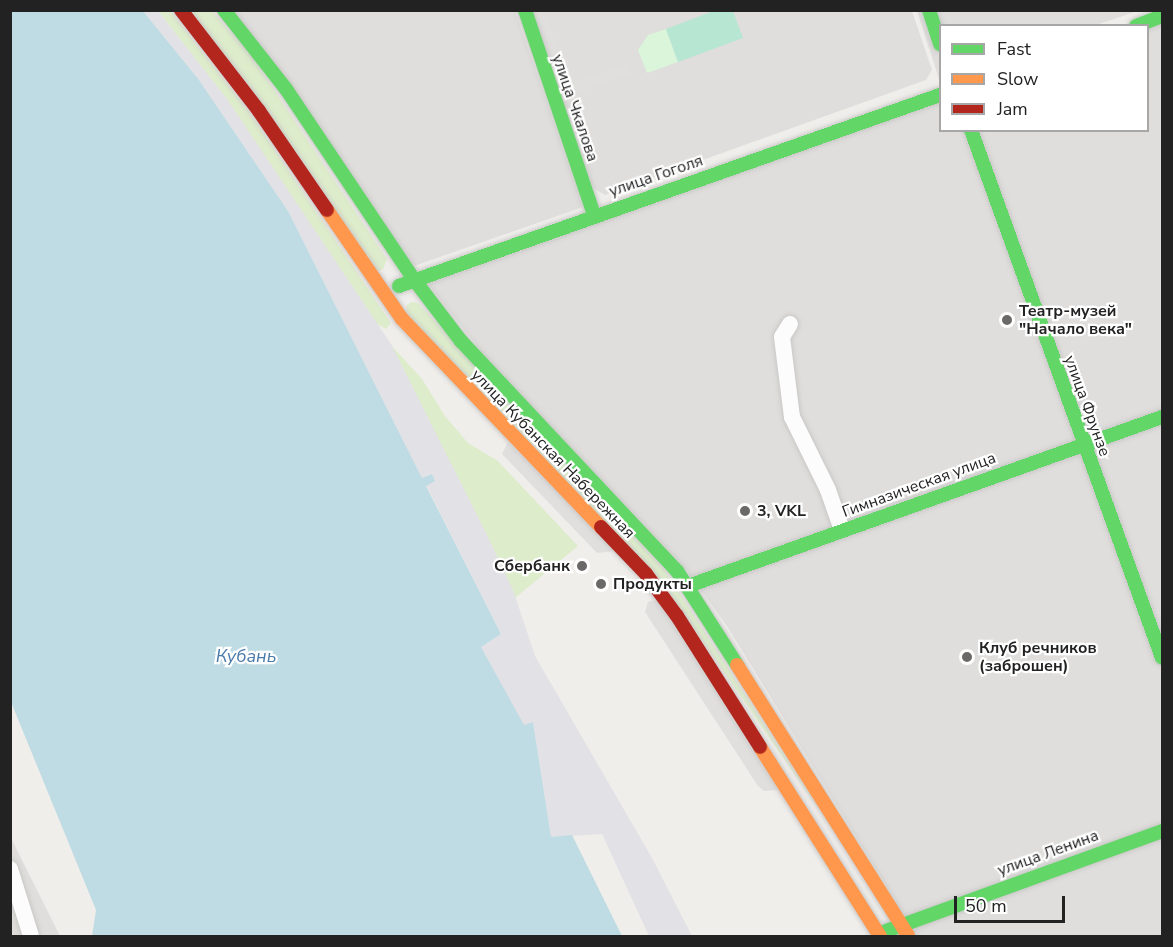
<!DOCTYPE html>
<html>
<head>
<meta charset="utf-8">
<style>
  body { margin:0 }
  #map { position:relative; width:1173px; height:947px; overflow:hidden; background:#f0eeeb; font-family:"Nunito Sans",sans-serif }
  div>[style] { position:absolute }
  .residential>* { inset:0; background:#dfdedc }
  .grass>* { inset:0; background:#ddeccb }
  .park>* { inset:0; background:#daf5da }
  .pitch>* { inset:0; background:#b7e6d2 }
  .parking>* { inset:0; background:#e0dfde }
  .plaza>* { inset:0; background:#e2e1e5 }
  .water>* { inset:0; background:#bfdbe3 }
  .roads { filter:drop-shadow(0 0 2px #c9c8c7) drop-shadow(0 0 2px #c9c8c7) }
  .street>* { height:16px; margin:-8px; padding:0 8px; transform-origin:8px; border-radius:8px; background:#fdfcfc }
  .fast>* { height:14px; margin:-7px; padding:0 7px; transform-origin:7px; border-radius:7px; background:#63d668 }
  .slow>* { height:14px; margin:-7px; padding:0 7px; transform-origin:7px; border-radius:7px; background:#ff974d }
  .jam>* { height:14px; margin:-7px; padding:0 7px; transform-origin:7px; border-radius:7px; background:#b3261e }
  .dots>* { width:16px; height:16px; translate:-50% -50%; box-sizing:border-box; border:3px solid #fff; border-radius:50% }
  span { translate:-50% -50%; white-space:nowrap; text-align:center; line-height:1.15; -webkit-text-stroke:4.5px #fff; paint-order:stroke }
  .street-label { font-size:16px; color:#222 }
  .poi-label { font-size:16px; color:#222; font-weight:700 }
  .left { translate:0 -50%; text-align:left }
  .right { translate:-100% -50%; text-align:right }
  .water-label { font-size:18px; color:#4a7aab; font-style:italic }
  .frame { position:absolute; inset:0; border:12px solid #222; pointer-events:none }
  .legend { position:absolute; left:939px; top:24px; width:210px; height:108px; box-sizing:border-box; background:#fff; border:2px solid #a7a7a7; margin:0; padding:8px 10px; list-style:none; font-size:18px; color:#222 }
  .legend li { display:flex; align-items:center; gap:12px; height:30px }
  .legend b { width:30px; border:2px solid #a7a7a7 }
  .scale { position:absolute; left:954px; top:896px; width:111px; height:27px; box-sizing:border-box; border:3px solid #222; border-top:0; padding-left:8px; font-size:18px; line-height:21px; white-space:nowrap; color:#222; -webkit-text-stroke:4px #fff; paint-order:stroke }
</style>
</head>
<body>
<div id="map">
  <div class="residential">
    <i style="clip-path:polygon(232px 11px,515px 11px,583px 207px,414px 266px)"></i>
    <i style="clip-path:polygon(528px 11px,912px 11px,932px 70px,926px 80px,605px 195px,593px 188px)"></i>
    <i style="clip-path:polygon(917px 11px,1138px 11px,1096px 25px,940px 26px,940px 82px)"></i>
    <i style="clip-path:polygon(1162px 21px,1162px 936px,910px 936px,892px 895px,727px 626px,685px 568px,487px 358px,428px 284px,940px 101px,940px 130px,1148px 130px,1148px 26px)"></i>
    <i style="clip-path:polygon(11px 838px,60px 936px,11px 936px)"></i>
  </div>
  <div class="grass">
    <i style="clip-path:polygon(158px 11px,170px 11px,249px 112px,391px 323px,386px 329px,377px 324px,227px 99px)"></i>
    <i style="clip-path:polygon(189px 11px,212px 11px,254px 60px,387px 259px,383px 269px,378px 271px)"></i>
    <i style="clip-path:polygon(412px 302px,418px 303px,665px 571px,830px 826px,678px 605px,406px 314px,407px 305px)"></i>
    <i style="clip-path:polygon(391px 345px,422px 379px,445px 416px,468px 443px,498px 461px,578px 546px,515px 598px)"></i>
  </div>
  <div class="park">
    <i style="clip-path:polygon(666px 29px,678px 62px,647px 73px,638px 50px,648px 35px)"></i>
  </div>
  <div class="pitch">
    <i style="clip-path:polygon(716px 10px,733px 11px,743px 38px,678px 62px,666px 29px)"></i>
  </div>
  <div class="parking">
    <i style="clip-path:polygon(544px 12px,565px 69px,556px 72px,535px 15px)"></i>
    <i style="clip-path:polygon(626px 64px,630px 74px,576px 94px,572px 83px)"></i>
    <i style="clip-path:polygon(508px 442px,616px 551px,597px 553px,502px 454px)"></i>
    <i style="clip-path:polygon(657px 600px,778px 790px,764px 791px,758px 786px,645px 612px,648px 602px)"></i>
  </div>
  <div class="plaza">
    <i style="clip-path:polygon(143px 11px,158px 11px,227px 99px,391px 344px,486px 533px,513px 590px,535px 656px,652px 858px,692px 936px,649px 936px,602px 834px,551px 837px,533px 722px,524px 726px,481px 647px,501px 634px,426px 485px,435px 481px,432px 474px,422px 478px,288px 211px,199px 80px)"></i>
  </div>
  <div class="water">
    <i style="clip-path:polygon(10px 11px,143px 11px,199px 80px,288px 211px,422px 478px,432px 474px,435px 481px,426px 486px,501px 634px,481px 647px,524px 725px,533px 722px,551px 837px,572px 835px,622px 936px,92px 936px,96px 910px,11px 702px)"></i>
  </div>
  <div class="roads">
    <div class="street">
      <i style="left:790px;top:324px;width:15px;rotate:122deg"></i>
      <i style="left:782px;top:337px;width:81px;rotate:82.9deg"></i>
      <i style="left:792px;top:417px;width:81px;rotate:63.7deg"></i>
      <i style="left:828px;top:490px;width:42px;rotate:70.7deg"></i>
      <i style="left:10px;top:869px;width:70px;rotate:72.6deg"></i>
    </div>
    <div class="fast">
      <i style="left:224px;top:10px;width:100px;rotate:51.9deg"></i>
      <i style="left:286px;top:89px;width:228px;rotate:56.1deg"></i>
      <i style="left:413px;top:278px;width:79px;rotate:52.7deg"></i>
      <i style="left:461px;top:341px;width:316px;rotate:46.8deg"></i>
      <i style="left:677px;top:571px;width:112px;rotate:57.4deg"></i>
      <i style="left:525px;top:10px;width:216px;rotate:71.4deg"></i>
      <i style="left:929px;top:10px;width:36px;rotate:72deg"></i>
      <i style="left:1136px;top:26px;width:28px;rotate:-21deg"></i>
      <i style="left:971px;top:130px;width:561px;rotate:70.11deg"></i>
      <i style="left:399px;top:286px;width:574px;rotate:-19.45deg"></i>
      <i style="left:688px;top:586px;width:503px;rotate:-19.62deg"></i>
      <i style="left:886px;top:931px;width:294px;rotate:-19.9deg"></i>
    </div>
    <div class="slow">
      <i style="left:327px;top:210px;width:132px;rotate:55.5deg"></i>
      <i style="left:402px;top:319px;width:288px;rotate:46.3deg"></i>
      <i style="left:737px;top:665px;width:320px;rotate:57.7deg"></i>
      <i style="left:760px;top:747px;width:224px;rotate:57.6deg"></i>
    </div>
    <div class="jam">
      <i style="left:181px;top:10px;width:128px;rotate:52.3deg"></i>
      <i style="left:259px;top:111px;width:120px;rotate:55.5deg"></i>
      <i style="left:601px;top:527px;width:65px;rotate:46.2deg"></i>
      <i style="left:646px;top:574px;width:52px;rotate:53.6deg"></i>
      <i style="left:677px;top:616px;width:155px;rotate:57.6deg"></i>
    </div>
  </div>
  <div class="dots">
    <i style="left:1007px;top:320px;background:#6a6968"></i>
    <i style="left:745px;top:511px;background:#6a6968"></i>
    <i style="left:582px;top:566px;background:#6a6968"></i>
    <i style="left:601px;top:584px;background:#6a6968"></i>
    <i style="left:967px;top:657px;background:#6a6968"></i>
  </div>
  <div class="street-label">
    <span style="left:575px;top:108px;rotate:71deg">улица Чкалова</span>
    <span style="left:656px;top:176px;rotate:-19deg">улица Гоголя</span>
    <span style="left:1087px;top:406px;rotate:70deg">улица Фрунзе</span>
    <span style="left:553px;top:454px;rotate:46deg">улица Кубанская Набережная</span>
    <span style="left:919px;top:485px;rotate:-20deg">Гимназическая улица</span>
    <span style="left:1048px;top:853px;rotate:-20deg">улица Ленина</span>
  </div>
  <div class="poi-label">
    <span class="left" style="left:1019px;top:320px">Театр-музей<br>"Начало века"</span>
    <span class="left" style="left:757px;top:511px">3, VKL</span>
    <span class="right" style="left:570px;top:566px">Сбербанк</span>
    <span class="left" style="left:613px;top:584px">Продукты</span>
    <span class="left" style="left:979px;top:657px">Клуб речников<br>(заброшен)</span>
  </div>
  <div class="water-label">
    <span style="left:246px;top:656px">Кубань</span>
  </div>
  <div class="frame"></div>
  <ul class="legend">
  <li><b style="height:8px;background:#63d668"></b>Fast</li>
  <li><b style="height:8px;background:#ff974d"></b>Slow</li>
  <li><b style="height:8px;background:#b3261e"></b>Jam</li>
  </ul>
  <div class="scale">50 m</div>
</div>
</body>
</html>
